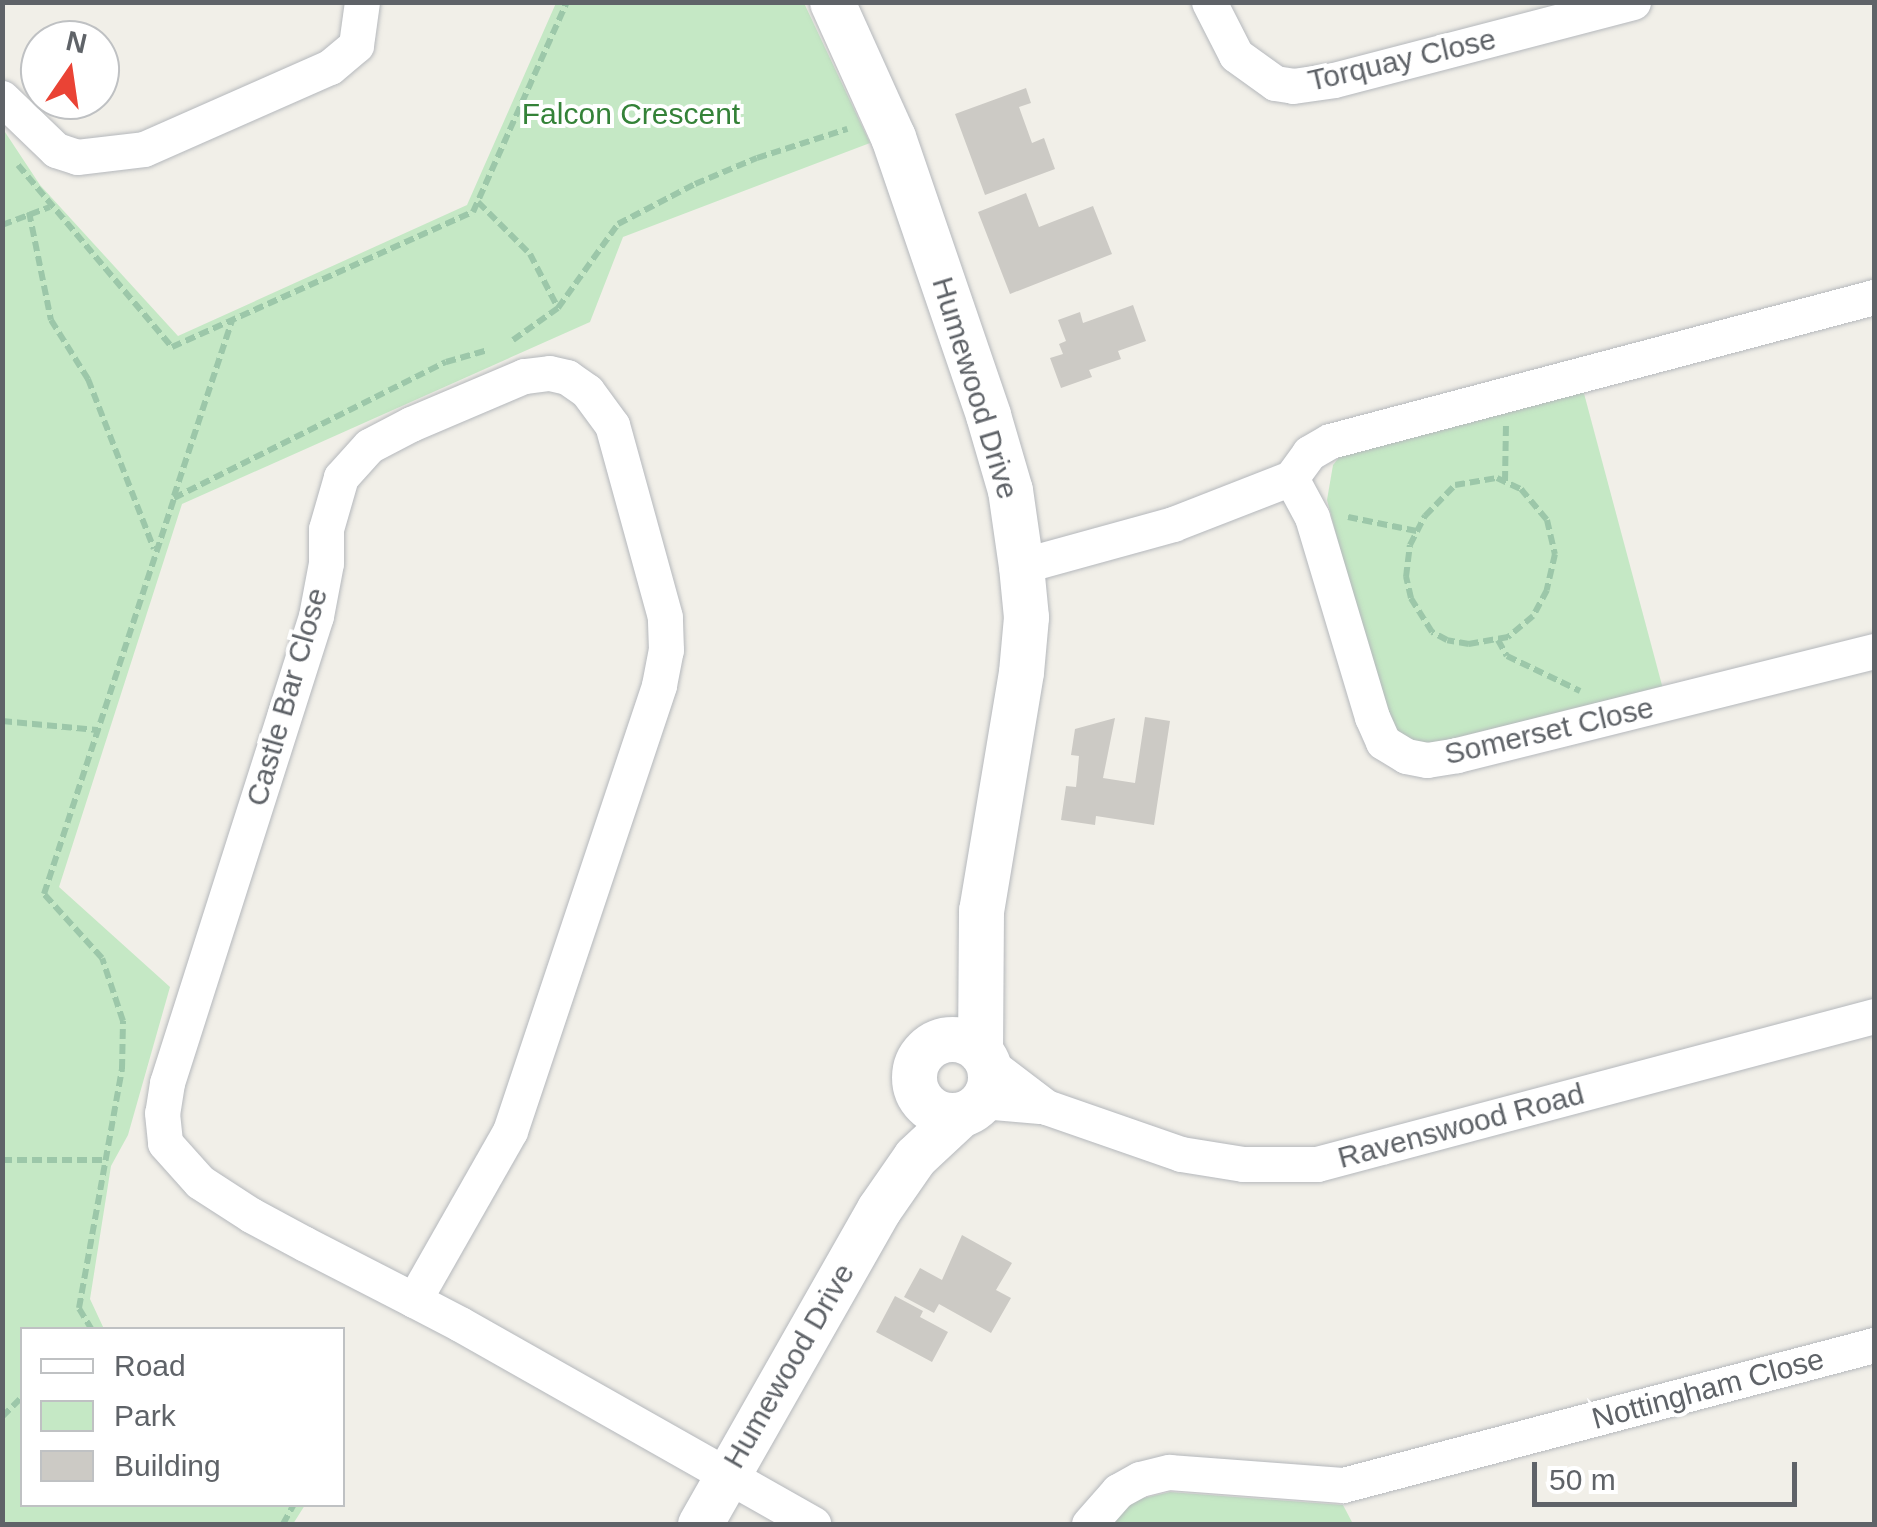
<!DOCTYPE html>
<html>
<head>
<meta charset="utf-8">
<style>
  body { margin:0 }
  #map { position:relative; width:1877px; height:1527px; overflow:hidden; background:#f1efe8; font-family:Arial,sans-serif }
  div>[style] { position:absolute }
  .green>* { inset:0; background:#c5e8c5 }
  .building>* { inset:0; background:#cccac5 }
  .path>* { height:6px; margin-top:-3px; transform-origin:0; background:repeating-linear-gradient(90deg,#9cc7a9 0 10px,transparent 0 15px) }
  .roads { filter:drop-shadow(0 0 2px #b5b8bc) drop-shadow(0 0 2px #b5b8bc) }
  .minor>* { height:35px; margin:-17.5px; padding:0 17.5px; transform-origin:17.5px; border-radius:17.5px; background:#fff }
  .tertiary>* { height:45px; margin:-22.5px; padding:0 22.5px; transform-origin:22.5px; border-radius:22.5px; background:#fff }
  .tertiary>.ring { margin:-22.5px; padding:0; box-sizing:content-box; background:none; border:45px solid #fff; border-radius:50% }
  span { translate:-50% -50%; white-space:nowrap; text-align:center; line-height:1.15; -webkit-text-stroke:8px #fff; paint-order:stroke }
  .street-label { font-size:30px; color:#5f6368 }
  .park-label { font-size:30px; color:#348238 }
  .frame { position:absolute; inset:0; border:5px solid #5f6368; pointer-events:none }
  .legend { position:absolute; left:20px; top:1327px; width:325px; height:180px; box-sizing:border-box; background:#fff; border:2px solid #bfc1c3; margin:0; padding:12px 18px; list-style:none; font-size:30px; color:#5f6368 }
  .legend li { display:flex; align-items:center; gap:20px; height:50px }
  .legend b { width:50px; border:2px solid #bfc1c3 }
  .north { position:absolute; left:20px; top:20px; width:100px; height:100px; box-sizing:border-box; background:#fff; border:2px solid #bfc1c3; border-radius:50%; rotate:13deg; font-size:28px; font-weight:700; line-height:40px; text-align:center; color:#5f6368 }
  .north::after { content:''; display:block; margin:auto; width:35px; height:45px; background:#ea4335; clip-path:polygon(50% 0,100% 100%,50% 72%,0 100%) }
  .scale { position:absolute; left:1532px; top:1462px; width:265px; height:45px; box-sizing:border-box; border:5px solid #5f6368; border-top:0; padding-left:12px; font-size:30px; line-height:35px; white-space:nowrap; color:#5f6368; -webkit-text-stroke:8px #fff; paint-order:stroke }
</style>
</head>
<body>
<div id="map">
  <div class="green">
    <i style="clip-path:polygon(556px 3px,804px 3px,870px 143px,623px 237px,590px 322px,182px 504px,59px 887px,170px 987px,128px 1135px,111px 1166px,90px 1299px,104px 1329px,22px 1330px,22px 1504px,305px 1505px,293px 1524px,3px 1524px,3px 129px,40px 185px,178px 336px,467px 205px)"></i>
    <i style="clip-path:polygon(1582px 386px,1663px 689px,1436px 748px,1399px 735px,1384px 715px,1327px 500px,1333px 465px,1341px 455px)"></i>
    <i style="clip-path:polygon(1170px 1492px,1343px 1505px,1353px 1524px,1106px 1524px,1135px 1500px)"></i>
  </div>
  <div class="building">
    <i style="clip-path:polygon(1026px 88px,1031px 103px,1019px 107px,1032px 143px,1044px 138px,1055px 169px,985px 195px,955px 114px)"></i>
    <i style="clip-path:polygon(1026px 193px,1039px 227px,1093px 206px,1112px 254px,1010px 294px,978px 212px)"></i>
    <i style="clip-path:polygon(1133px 305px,1146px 341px,1118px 351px,1121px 359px,1089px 370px,1092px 377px,1061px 388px,1050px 358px,1063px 354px,1059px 344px,1066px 341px,1058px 320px,1080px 312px,1083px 323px)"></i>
    <i style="clip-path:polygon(1145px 717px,1170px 721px,1154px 825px,1096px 816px,1095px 825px,1061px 820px,1066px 786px,1076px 787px,1077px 778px,1079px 756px,1071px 755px,1075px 729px,1115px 718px,1103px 778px,1135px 783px)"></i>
    <i style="clip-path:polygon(962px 1235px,1012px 1263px,996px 1290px,1011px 1298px,991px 1333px,939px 1304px,934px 1313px,904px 1297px,920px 1268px,942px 1280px)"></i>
    <i style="clip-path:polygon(895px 1296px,923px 1311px,920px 1317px,948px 1332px,932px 1362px,876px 1332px)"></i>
  </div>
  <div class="path">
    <i style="left:18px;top:165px;width:238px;rotate:49.8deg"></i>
    <i style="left:172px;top:347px;width:330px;rotate:-24.2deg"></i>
    <i style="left:473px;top:212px;width:230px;rotate:-65.9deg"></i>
    <i style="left:478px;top:202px;width:74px;rotate:45deg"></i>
    <i style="left:530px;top:254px;width:61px;rotate:62.6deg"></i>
    <i style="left:29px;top:212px;width:110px;rotate:78.5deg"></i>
    <i style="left:51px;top:320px;width:70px;rotate:57.9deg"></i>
    <i style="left:88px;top:379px;width:182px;rotate:68.8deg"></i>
    <i style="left:2px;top:225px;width:51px;rotate:-20.6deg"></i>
    <i style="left:513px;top:340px;width:55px;rotate:-35.4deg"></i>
    <i style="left:558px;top:308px;width:103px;rotate:-54.5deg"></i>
    <i style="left:618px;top:224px;width:87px;rotate:-27.5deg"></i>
    <i style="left:695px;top:184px;width:67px;rotate:-22.8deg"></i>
    <i style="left:757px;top:158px;width:95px;rotate:-17.9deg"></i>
    <i style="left:1497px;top:478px;width:26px;rotate:25deg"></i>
    <i style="left:1521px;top:489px;width:40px;rotate:50deg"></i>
    <i style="left:1547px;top:520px;width:35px;rotate:77deg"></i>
    <i style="left:1555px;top:554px;width:37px;rotate:103deg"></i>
    <i style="left:1547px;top:590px;width:30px;rotate:118deg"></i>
    <i style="left:1533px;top:616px;width:33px;rotate:140deg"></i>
    <i style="left:1508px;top:637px;width:40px;rotate:170deg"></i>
    <i style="left:1469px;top:644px;width:22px;rotate:-170deg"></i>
    <i style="left:1447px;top:640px;width:17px;rotate:-152deg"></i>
    <i style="left:1432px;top:632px;width:40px;rotate:-122deg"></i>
    <i style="left:1411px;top:598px;width:22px;rotate:-103deg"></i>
    <i style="left:1406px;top:577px;width:32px;rotate:-83deg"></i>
    <i style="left:1410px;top:545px;width:33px;rotate:-63deg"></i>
    <i style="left:1425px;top:516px;width:43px;rotate:-45.9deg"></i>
    <i style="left:1455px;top:485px;width:43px;rotate:-9.5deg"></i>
    <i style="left:1505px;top:481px;width:55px;rotate:-89deg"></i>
    <i style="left:174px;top:496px;width:184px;rotate:-71.7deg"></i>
    <i style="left:1348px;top:517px;width:70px;rotate:11.5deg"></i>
    <i style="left:1498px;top:640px;width:18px;rotate:61deg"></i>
    <i style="left:1507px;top:656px;width:81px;rotate:25.6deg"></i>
    <i style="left:2px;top:721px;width:95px;rotate:5.4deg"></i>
    <i style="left:2px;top:1160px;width:103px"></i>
    <i style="left:92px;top:1330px;width:26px;rotate:-121deg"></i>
    <i style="left:79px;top:1308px;width:243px;rotate:-79.8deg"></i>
    <i style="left:122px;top:1069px;width:48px;rotate:-88.8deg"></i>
    <i style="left:123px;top:1021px;width:66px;rotate:-108.4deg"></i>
    <i style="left:102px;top:958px;width:86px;rotate:-132.2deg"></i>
    <i style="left:44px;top:894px;width:417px;rotate:-71.8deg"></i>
    <i style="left:174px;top:498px;width:304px;rotate:-26.6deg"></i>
    <i style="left:446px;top:362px;width:44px;rotate:-15.9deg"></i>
    <i style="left:2px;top:1417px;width:28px;rotate:-45deg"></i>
    <i style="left:283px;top:1524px;width:23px;rotate:-61deg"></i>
  </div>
  <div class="roads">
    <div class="minor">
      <i style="left:1209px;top:2px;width:59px;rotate:63deg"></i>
      <i style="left:1236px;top:55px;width:48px;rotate:35.7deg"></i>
      <i style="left:1275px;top:83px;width:18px;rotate:9deg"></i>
      <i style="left:1293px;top:86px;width:41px;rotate:-8.3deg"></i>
      <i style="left:1334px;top:80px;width:309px;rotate:-14.6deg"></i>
      <i style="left:2px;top:98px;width:75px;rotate:43.9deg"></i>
      <i style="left:56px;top:150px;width:22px;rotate:18deg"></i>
      <i style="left:77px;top:157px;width:67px;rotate:-6.8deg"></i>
      <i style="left:144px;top:149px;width:203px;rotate:-23.8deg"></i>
      <i style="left:330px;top:67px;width:34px;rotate:-40deg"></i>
      <i style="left:356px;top:45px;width:43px;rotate:-82.1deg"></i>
      <i style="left:1291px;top:478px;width:44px;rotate:61.7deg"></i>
      <i style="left:1312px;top:517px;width:209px;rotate:73.3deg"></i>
      <i style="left:1372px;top:717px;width:27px;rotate:66deg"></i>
      <i style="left:1383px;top:742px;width:27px;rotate:31deg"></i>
      <i style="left:1406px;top:756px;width:21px;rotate:11deg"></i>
      <i style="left:1427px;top:760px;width:30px;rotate:-9deg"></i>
      <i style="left:1457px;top:755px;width:430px;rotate:-14deg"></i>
      <i style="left:1021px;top:566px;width:158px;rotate:-15.4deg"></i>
      <i style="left:1173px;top:524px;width:127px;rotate:-21.3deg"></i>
      <i style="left:1291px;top:478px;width:31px;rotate:-54deg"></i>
      <i style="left:1309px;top:453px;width:24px;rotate:-30deg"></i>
      <i style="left:1330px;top:441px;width:563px;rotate:-14.83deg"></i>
      <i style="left:988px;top:1063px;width:73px;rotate:37.2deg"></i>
      <i style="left:1046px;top:1107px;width:143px;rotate:19.2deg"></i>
      <i style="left:1181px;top:1154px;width:63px;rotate:9.2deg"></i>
      <i style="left:1243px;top:1164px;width:74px"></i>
      <i style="left:1317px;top:1164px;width:576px;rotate:-14.88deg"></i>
      <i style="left:982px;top:1101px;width:58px;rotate:4.9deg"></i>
      <i style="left:414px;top:1300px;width:194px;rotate:-60.4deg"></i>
      <i style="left:510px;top:1131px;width:470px;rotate:-71.5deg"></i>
      <i style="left:659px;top:685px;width:36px;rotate:-79deg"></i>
      <i style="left:666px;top:650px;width:33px;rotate:-92deg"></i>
      <i style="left:665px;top:617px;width:199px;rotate:-105.4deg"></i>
      <i style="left:612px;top:425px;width:42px;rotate:-126.3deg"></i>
      <i style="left:587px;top:391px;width:24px;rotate:-145deg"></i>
      <i style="left:567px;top:377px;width:18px;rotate:-167deg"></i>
      <i style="left:549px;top:373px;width:25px;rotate:173deg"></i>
      <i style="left:524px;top:376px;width:123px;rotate:157deg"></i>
      <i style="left:411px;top:424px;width:47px;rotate:152.4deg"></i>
      <i style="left:369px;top:446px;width:42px;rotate:132.1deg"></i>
      <i style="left:341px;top:477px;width:54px;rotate:106.1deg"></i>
      <i style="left:326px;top:529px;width:34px;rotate:90deg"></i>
      <i style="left:326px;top:563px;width:54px;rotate:100.7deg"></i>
      <i style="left:316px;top:616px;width:490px;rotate:107.7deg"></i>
      <i style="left:167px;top:1083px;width:30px;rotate:99deg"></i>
      <i style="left:162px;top:1113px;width:30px;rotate:84deg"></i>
      <i style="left:165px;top:1143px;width:52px;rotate:48.1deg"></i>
      <i style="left:200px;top:1182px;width:61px;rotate:32.9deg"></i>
      <i style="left:251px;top:1215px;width:61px;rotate:28.2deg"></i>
      <i style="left:305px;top:1244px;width:123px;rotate:27.2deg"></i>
      <i style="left:414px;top:1300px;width:52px;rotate:27.6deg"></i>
      <i style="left:460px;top:1324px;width:406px;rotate:29.5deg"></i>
      <i style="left:1089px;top:1524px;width:44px;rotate:-48.7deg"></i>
      <i style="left:1118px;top:1491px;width:25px;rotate:-29deg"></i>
      <i style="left:1140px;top:1479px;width:30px;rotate:-14deg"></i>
      <i style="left:1169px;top:1472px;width:174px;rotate:4.3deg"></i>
      <i style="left:1343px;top:1485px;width:549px;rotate:-14.77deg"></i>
    </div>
    <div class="tertiary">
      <i style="left:832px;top:2px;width:148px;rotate:65.7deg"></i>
      <i style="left:893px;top:137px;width:294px;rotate:71.1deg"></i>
      <i style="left:988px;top:415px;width:78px;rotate:73.7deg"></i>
      <i style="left:1010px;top:490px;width:77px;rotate:81.8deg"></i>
      <i style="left:1021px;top:566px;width:51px;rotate:84.4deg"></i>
      <i style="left:1026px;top:617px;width:55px;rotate:95.2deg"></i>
      <i style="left:1021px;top:672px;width:241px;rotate:99.5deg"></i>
      <i style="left:981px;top:910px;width:141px;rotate:90.4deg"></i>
      <i class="ring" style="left:914px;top:1039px;width:31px;height:31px"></i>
      <i style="left:700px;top:1524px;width:362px;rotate:-60.4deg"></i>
      <i style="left:879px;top:1209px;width:63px;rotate:-55.3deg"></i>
      <i style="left:915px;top:1157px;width:62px;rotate:-43deg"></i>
    </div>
  </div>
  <div class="street-label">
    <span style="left:1402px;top:60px;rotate:-13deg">Torquay Close</span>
    <span style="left:975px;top:388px;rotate:73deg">Humewood Drive</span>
    <span style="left:287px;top:697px;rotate:-74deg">Castle Bar Close</span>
    <span style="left:1549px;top:731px;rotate:-13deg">Somerset Close</span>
    <span style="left:1461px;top:1126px;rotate:-15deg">Ravenswood Road</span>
    <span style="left:789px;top:1366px;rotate:-60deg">Humewood Drive</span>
    <span style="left:1708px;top:1389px;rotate:-15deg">Nottingham Close</span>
  </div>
  <div class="park-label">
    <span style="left:631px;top:114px">Falcon Crescent</span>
  </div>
  <div class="frame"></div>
  <ul class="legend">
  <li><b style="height:12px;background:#fff"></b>Road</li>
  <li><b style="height:28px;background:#c5e8c5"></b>Park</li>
  <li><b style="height:28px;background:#cccac5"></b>Building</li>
  </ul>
  <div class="north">N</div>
  <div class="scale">50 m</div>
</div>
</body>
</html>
